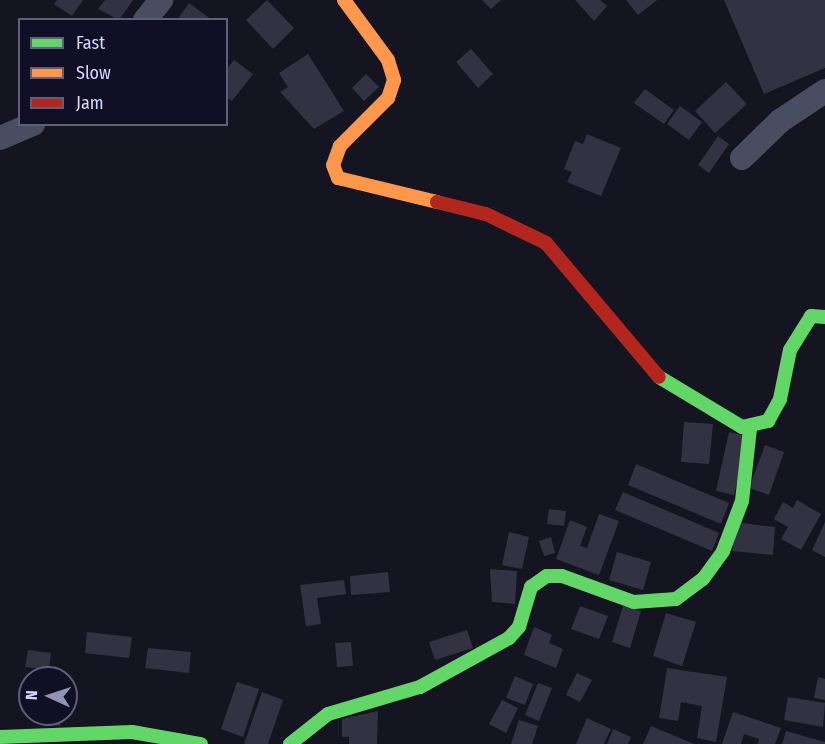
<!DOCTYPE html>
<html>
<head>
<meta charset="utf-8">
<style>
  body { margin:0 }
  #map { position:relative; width:825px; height:744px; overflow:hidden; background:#151421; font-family:"Fira Sans Condensed",sans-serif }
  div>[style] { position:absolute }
  .building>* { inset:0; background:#333243 }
  .street>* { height:24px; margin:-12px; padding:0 12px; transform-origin:12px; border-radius:12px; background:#4a4c61 }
  .fast>* { height:14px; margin:-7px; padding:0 7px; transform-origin:7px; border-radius:7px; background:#63d668 }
  .slow>* { height:14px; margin:-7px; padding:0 7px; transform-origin:7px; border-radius:7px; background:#ff974d }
  .jam>* { height:14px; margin:-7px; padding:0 7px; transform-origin:7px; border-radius:7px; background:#b3261e }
  span { translate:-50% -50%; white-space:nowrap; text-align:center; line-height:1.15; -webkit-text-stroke:4.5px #100f26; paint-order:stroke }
  .legend { position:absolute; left:18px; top:18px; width:210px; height:108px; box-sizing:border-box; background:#100f26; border:2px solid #5f5f7c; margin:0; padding:8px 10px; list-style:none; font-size:18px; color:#d5d7fe }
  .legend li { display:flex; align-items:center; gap:12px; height:30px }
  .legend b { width:30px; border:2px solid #5f5f7c }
  .north { position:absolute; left:18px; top:666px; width:60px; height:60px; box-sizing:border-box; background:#100f26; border:2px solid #5f5f7c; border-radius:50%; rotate:273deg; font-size:16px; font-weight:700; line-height:24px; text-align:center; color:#d5d7fe }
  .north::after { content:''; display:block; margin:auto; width:21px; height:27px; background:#9293b1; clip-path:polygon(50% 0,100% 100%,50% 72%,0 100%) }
</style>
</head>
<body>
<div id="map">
  <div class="building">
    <i style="clip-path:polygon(57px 0,83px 0,72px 16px,54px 4px)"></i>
    <i style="clip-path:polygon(105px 0,133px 0,119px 20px,98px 9px)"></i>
    <i style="clip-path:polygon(267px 0,294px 28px,273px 49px,246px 20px)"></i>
    <i style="clip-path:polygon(482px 0,501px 0,491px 9px)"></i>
    <i style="clip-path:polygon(575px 0,600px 0,607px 6px,594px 21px)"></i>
    <i style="clip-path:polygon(626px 0,657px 0,638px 15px)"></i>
    <i style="clip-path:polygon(724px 0,825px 0,825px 68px,764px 94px)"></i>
    <i style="clip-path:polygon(189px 3px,212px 20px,177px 20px)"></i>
    <i style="clip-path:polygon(471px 49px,493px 74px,478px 88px,456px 62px)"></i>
    <i style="clip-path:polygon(308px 54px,344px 111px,314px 129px,280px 92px,288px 87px,279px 73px)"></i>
    <i style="clip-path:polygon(234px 60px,253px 74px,232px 101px,226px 97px,226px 70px)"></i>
    <i style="clip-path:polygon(366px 74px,379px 87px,364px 101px,352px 88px)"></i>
    <i style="clip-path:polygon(726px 82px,747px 104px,715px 133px,695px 111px)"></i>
    <i style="clip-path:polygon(645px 89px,674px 110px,664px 124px,634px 103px)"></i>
    <i style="clip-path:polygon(680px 106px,702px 122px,689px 140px,667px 124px)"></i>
    <i style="clip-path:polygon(587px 134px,621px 148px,601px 196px,567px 182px,572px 172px,564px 169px,575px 141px,583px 144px)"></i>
    <i style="clip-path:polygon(718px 136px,729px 144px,709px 173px,698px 165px)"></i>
    <i style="clip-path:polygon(684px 422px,713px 424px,709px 464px,681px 462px)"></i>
    <i style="clip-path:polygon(729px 432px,747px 436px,734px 495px,716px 491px)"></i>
    <i style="clip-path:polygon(765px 445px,784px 452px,769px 495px,749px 488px)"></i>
    <i style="clip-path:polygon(636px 464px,729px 503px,721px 524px,628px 485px)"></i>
    <i style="clip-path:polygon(623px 492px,719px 533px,712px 551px,615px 510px)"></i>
    <i style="clip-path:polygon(797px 500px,821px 514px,801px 550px,781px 539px,788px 527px,774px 519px,783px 502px,793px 508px)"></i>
    <i style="clip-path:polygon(549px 509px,566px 511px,564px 526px,547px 524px)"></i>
    <i style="clip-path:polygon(599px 514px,619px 521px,599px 575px,556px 559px,570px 520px,587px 527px,580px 546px,587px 548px)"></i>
    <i style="clip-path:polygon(735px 522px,775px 527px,773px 555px,732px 551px)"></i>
    <i style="clip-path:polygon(825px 522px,825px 557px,812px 550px)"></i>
    <i style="clip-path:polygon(509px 532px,529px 537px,522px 569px,502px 565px)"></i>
    <i style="clip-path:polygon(551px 537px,555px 553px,544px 556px,539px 541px)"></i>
    <i style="clip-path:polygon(617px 552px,651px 562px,643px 590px,609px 580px)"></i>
    <i style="clip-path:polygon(490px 569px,517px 571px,515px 604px,492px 602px)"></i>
    <i style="clip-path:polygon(388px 572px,390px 592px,351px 595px,350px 576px)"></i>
    <i style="clip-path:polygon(344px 580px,346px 594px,317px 598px,321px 624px,306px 626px,300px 585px)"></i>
    <i style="clip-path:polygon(580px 606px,608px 616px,599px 639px,571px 629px)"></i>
    <i style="clip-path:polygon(623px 606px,641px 611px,630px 648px,612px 642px)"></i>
    <i style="clip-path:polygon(666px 613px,696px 622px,682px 666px,653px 656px)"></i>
    <i style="clip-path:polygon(534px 627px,552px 635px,549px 643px,563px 649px,556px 668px,524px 655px)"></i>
    <i style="clip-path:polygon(467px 630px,473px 648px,435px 660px,429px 642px)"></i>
    <i style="clip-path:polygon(87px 632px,132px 637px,129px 658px,85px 653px)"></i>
    <i style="clip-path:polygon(351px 642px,353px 666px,337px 667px,335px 643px)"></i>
    <i style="clip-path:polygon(148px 648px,191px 652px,189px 673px,145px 668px)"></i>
    <i style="clip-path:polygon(28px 650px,51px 653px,49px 670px,25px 667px)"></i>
    <i style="clip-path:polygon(667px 668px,727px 677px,716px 742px,697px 738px,702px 706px,681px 702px,678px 721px,659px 718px)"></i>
    <i style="clip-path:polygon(577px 673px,592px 680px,580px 702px,566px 695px)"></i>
    <i style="clip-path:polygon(515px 676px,533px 684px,525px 705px,506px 698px)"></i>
    <i style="clip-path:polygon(818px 677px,825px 679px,825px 700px,814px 698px)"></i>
    <i style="clip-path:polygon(237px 682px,259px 689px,243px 737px,221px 729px)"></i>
    <i style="clip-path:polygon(538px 683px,552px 688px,539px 721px,525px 715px)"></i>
    <i style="clip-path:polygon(262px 692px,283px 700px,268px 744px,244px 744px)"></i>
    <i style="clip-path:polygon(788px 697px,825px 703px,823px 727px,784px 720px)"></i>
    <i style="clip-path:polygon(502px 700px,518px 708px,506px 733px,489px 724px)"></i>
    <i style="clip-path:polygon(378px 711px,377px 744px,349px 744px,349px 737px,342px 737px,342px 719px)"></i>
    <i style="clip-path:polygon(733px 712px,781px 728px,775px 744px,758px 744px,759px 739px,744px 734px,741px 744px,722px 744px)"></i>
    <i style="clip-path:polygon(41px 714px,61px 714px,60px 726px,40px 723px)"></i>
    <i style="clip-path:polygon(587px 718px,611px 729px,604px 744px,576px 744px)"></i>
    <i style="clip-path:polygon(519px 720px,538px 726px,532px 744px,511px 744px)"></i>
    <i style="clip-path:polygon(651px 726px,694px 744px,643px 744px)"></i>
    <i style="clip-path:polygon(613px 729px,631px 737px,628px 744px,607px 744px)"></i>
    <i style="clip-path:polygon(786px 731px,825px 742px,825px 744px,782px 744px)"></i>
  </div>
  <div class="street">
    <i style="left:145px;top:20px;width:26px;rotate:-51deg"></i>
    <i style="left:0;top:138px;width:36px;rotate:-23deg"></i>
    <i style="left:742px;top:158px;width:53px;rotate:-44.2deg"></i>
    <i style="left:780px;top:121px;width:54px;rotate:-33.7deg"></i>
  </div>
  <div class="fast">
    <i style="left:659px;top:377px;width:97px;rotate:31.1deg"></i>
    <i style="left:742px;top:427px;width:27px;rotate:-13deg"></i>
    <i style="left:768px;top:421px;width:25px;rotate:-61deg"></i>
    <i style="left:780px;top:399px;width:50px;rotate:-78.5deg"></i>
    <i style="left:790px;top:350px;width:40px;rotate:-58deg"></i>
    <i style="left:811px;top:316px;width:14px;rotate:4deg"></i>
    <i style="left:0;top:737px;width:132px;rotate:-2.2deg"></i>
    <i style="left:132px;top:732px;width:70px;rotate:9.9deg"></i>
    <i style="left:290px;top:744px;width:48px;rotate:-38.3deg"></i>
    <i style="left:328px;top:714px;width:96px;rotate:-16.4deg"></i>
    <i style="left:420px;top:687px;width:102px;rotate:-28.8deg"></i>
    <i style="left:509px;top:638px;width:15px;rotate:-48deg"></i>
    <i style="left:519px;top:627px;width:42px;rotate:-73.3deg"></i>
    <i style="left:531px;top:587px;width:19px;rotate:-35deg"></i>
    <i style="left:547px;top:576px;width:15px"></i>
    <i style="left:562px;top:576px;width:77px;rotate:19.9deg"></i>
    <i style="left:634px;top:602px;width:42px;rotate:-4.1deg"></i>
    <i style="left:676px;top:599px;width:34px;rotate:-37deg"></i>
    <i style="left:703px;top:579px;width:34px;rotate:-54deg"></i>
    <i style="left:723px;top:551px;width:53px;rotate:-69.2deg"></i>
    <i style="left:742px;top:501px;width:73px;rotate:-83.7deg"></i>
  </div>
  <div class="slow">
    <i style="left:344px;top:0;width:74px;rotate:53.7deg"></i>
    <i style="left:388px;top:60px;width:21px;rotate:73deg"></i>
    <i style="left:394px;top:80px;width:19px;rotate:108deg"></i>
    <i style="left:388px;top:98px;width:68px;rotate:135deg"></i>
    <i style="left:340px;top:146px;width:20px;rotate:110deg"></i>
    <i style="left:333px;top:165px;width:14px;rotate:69deg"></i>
    <i style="left:338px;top:178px;width:102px;rotate:13.6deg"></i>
  </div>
  <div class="jam">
    <i style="left:437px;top:202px;width:50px;rotate:13.8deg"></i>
    <i style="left:486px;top:214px;width:67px;rotate:25.8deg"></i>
    <i style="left:546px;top:243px;width:175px;rotate:49.9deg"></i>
  </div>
  <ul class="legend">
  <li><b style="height:8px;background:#63d668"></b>Fast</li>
  <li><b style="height:8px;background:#ff974d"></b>Slow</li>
  <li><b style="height:8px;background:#b3261e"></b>Jam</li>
  </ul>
  <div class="north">N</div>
</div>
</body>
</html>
